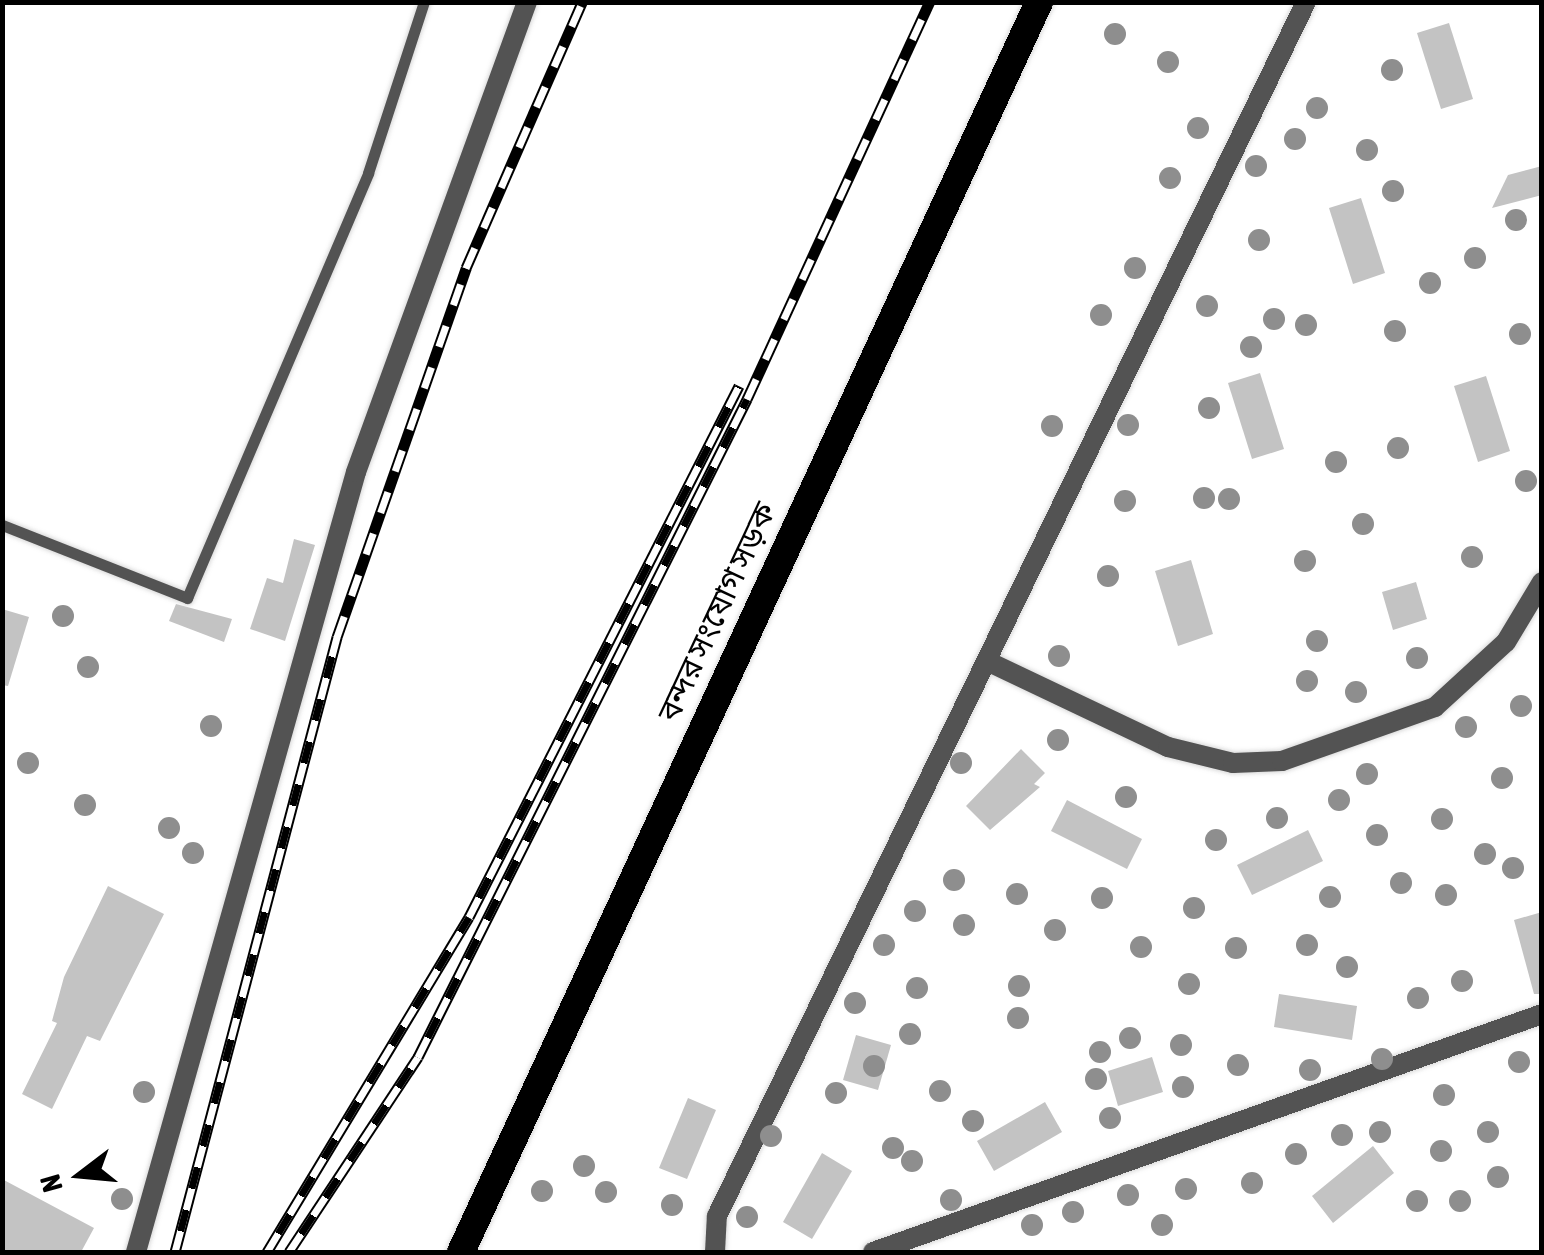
<!DOCTYPE html>
<html>
<head>
<meta charset="utf-8">
<style>
  body { margin:0 }
  #map { position:relative; width:1544px; height:1255px; overflow:hidden; background:#fff; font-family:"Asap Condensed","Noto Sans Bengali",sans-serif }
  div>[style] { position:absolute }
  .building>* { inset:0; background:#c3c3c3 }
  .roads { filter:drop-shadow(0 0 2px #dbdbdb) drop-shadow(0 0 2px #dbdbdb) }
  .service>* { height:11px; margin:-5.5px; padding:0 5.5px; transform-origin:5.5px; border-radius:5.5px; background:#535353 }
  .minor>* { height:20px; margin:-10px; padding:0 10px; transform-origin:10px; border-radius:10px; background:#535353 }
  .trunk>* { height:28px; margin:-14px; padding:0 14px; transform-origin:14px; border-radius:14px; background:#000 }
  .rail>* { height:11px; margin-top:-5.5px; transform-origin:0; background:repeating-linear-gradient(90deg,#fff 0 22px,#000 0 44px); box-sizing:border-box; border-block:2px solid #000 }
  .trees>* { width:22px; height:22px; margin:-11px; border-radius:50%; background:#8e8e8e }
  span { translate:-50% -50%; white-space:nowrap; text-align:center; line-height:1.15; -webkit-text-stroke:8px #fff; paint-order:stroke }
  .street-label { font-size:32px; color:#000 }
  .frame { position:absolute; inset:0; border:5px solid #000; pointer-events:none }
  .north { position:absolute; left:30px; top:1125px; width:100px; height:100px; -webkit-text-stroke:8px #fff; paint-order:stroke; rotate:254deg; font-size:28px; font-weight:700; line-height:40px; text-align:center; color:#000 }
  .north::after { content:''; display:block; margin:auto; width:35px; height:45px; background:#000; clip-path:polygon(50% 0,100% 100%,50% 72%,0 100%) }
</style>
</head>
<body>
<div id="map">
  <div class="building">
    <i style="clip-path:polygon(1449px 23px,1473px 99px,1441px 109px,1417px 33px)"></i>
    <i style="clip-path:polygon(1542px 166px,1542px 195px,1492px 208px,1508px 175px)"></i>
    <i style="clip-path:polygon(1361px 198px,1385px 273px,1353px 284px,1329px 208px)"></i>
    <i style="clip-path:polygon(1260px 373px,1284px 449px,1252px 459px,1228px 383px)"></i>
    <i style="clip-path:polygon(1486px 376px,1510px 451px,1478px 462px,1454px 386px)"></i>
    <i style="clip-path:polygon(294px 539px,315px 545px,285px 641px,250px 629px,267px 578px,283px 583px)"></i>
    <i style="clip-path:polygon(1191px 560px,1213px 634px,1178px 646px,1155px 571px)"></i>
    <i style="clip-path:polygon(1416px 582px,1427px 619px,1393px 630px,1382px 592px)"></i>
    <i style="clip-path:polygon(176px 604px,232px 619px,224px 642px,169px 621px)"></i>
    <i style="clip-path:polygon(2px 609px,29px 617px,8px 686px,2px 685px)"></i>
    <i style="clip-path:polygon(1021px 749px,1045px 773px,1034px 784px,1040px 787px,990px 830px,966px 806px)"></i>
    <i style="clip-path:polygon(1067px 800px,1142px 839px,1127px 869px,1051px 831px)"></i>
    <i style="clip-path:polygon(1308px 830px,1323px 861px,1252px 895px,1237px 865px)"></i>
    <i style="clip-path:polygon(108px 886px,164px 914px,100px 1041px,87px 1036px,52px 1109px,22px 1094px,57px 1023px,52px 1021px,64px 977px)"></i>
    <i style="clip-path:polygon(1542px 912px,1542px 994px,1534px 994px,1514px 920px)"></i>
    <i style="clip-path:polygon(1279px 994px,1357px 1006px,1352px 1040px,1274px 1027px)"></i>
    <i style="clip-path:polygon(856px 1035px,891px 1045px,878px 1090px,843px 1080px)"></i>
    <i style="clip-path:polygon(1152px 1057px,1163px 1092px,1118px 1106px,1108px 1071px)"></i>
    <i style="clip-path:polygon(688px 1098px,716px 1110px,687px 1179px,659px 1168px)"></i>
    <i style="clip-path:polygon(1045px 1102px,1062px 1132px,994px 1171px,977px 1141px)"></i>
    <i style="clip-path:polygon(1373px 1146px,1394px 1173px,1333px 1223px,1312px 1196px)"></i>
    <i style="clip-path:polygon(822px 1153px,852px 1171px,812px 1239px,783px 1222px)"></i>
    <i style="clip-path:polygon(2px 1179px,94px 1228px,81px 1252px,2px 1252px)"></i>
  </div>
  <div class="roads">
    <div class="service">
      <i style="left:2px;top:525px;width:199px;rotate:21.5deg"></i>
      <i style="left:187px;top:598px;width:462px;rotate:-66.9deg"></i>
      <i style="left:368px;top:173px;width:180px;rotate:-71.9deg"></i>
    </div>
    <div class="minor">
      <i style="left:989px;top:662px;width:198px;rotate:25.4deg"></i>
      <i style="left:1168px;top:747px;width:67px;rotate:13.8deg"></i>
      <i style="left:1233px;top:763px;width:49px;rotate:-2.3deg"></i>
      <i style="left:1282px;top:761px;width:162px;rotate:-19.4deg"></i>
      <i style="left:1435px;top:707px;width:96px;rotate:-42.5deg"></i>
      <i style="left:1506px;top:642px;width:70px;rotate:-59deg"></i>
      <i style="left:136px;top:1252px;width:810px;rotate:-74.25deg"></i>
      <i style="left:356px;top:472px;width:500px;rotate:-70.01deg"></i>
      <i style="left:715px;top:1252px;width:36px;rotate:-87deg"></i>
      <i style="left:717px;top:1216px;width:1349px;rotate:-64.12deg"></i>
      <i style="left:873px;top:1252px;width:710px;rotate:-19.58deg"></i>
    </div>
    <div class="trunk">
      <i style="left:461px;top:1252px;width:1377px;rotate:-65.18deg"></i>
    </div>
  </div>
  <div class="rail">
    <i style="left:175px;top:1252px;width:636px;rotate:-75.24deg"></i>
    <i style="left:337px;top:637px;width:391px;rotate:-70.7deg"></i>
    <i style="left:466px;top:268px;width:290px;rotate:-66.4deg"></i>
    <i style="left:267px;top:1252px;width:391px;rotate:-58.9deg"></i>
    <i style="left:469px;top:917px;width:596px;rotate:-63.05deg"></i>
    <i style="left:289px;top:1252px;width:234px;rotate:-56.5deg"></i>
    <i style="left:418px;top:1057px;width:736px;rotate:-63.43deg"></i>
    <i style="left:747px;top:399px;width:437px;rotate:-65.3deg"></i>
  </div>
  <div class="trees">
    <i style="left:1115px;top:34px"></i>
    <i style="left:1168px;top:62px"></i>
    <i style="left:1392px;top:70px"></i>
    <i style="left:1317px;top:108px"></i>
    <i style="left:1198px;top:128px"></i>
    <i style="left:1295px;top:139px"></i>
    <i style="left:1367px;top:150px"></i>
    <i style="left:1256px;top:166px"></i>
    <i style="left:1170px;top:178px"></i>
    <i style="left:1393px;top:191px"></i>
    <i style="left:1516px;top:220px"></i>
    <i style="left:1259px;top:240px"></i>
    <i style="left:1475px;top:258px"></i>
    <i style="left:1135px;top:268px"></i>
    <i style="left:1430px;top:283px"></i>
    <i style="left:1207px;top:306px"></i>
    <i style="left:1101px;top:315px"></i>
    <i style="left:1274px;top:319px"></i>
    <i style="left:1306px;top:325px"></i>
    <i style="left:1395px;top:331px"></i>
    <i style="left:1520px;top:334px"></i>
    <i style="left:1251px;top:347px"></i>
    <i style="left:1209px;top:408px"></i>
    <i style="left:1128px;top:425px"></i>
    <i style="left:1052px;top:426px"></i>
    <i style="left:1398px;top:448px"></i>
    <i style="left:1336px;top:462px"></i>
    <i style="left:1526px;top:481px"></i>
    <i style="left:1204px;top:498px"></i>
    <i style="left:1229px;top:499px"></i>
    <i style="left:1125px;top:501px"></i>
    <i style="left:1363px;top:524px"></i>
    <i style="left:1472px;top:557px"></i>
    <i style="left:1305px;top:561px"></i>
    <i style="left:1108px;top:576px"></i>
    <i style="left:63px;top:616px"></i>
    <i style="left:1317px;top:641px"></i>
    <i style="left:1059px;top:656px"></i>
    <i style="left:1417px;top:658px"></i>
    <i style="left:88px;top:667px"></i>
    <i style="left:1307px;top:681px"></i>
    <i style="left:1356px;top:692px"></i>
    <i style="left:1521px;top:706px"></i>
    <i style="left:211px;top:726px"></i>
    <i style="left:1466px;top:727px"></i>
    <i style="left:1058px;top:740px"></i>
    <i style="left:28px;top:763px"></i>
    <i style="left:961px;top:763px"></i>
    <i style="left:1367px;top:774px"></i>
    <i style="left:1502px;top:778px"></i>
    <i style="left:1126px;top:797px"></i>
    <i style="left:1339px;top:800px"></i>
    <i style="left:85px;top:805px"></i>
    <i style="left:1277px;top:818px"></i>
    <i style="left:1442px;top:819px"></i>
    <i style="left:169px;top:828px"></i>
    <i style="left:1377px;top:835px"></i>
    <i style="left:1216px;top:840px"></i>
    <i style="left:193px;top:853px"></i>
    <i style="left:1485px;top:854px"></i>
    <i style="left:1513px;top:868px"></i>
    <i style="left:954px;top:880px"></i>
    <i style="left:1401px;top:883px"></i>
    <i style="left:1017px;top:894px"></i>
    <i style="left:1446px;top:895px"></i>
    <i style="left:1330px;top:897px"></i>
    <i style="left:1102px;top:898px"></i>
    <i style="left:1194px;top:908px"></i>
    <i style="left:915px;top:911px"></i>
    <i style="left:964px;top:925px"></i>
    <i style="left:1055px;top:930px"></i>
    <i style="left:884px;top:945px"></i>
    <i style="left:1307px;top:945px"></i>
    <i style="left:1141px;top:947px"></i>
    <i style="left:1236px;top:948px"></i>
    <i style="left:1347px;top:967px"></i>
    <i style="left:1462px;top:981px"></i>
    <i style="left:1189px;top:984px"></i>
    <i style="left:1019px;top:986px"></i>
    <i style="left:917px;top:988px"></i>
    <i style="left:1418px;top:998px"></i>
    <i style="left:855px;top:1003px"></i>
    <i style="left:1018px;top:1018px"></i>
    <i style="left:910px;top:1034px"></i>
    <i style="left:1130px;top:1038px"></i>
    <i style="left:1181px;top:1045px"></i>
    <i style="left:1100px;top:1052px"></i>
    <i style="left:1382px;top:1059px"></i>
    <i style="left:1519px;top:1062px"></i>
    <i style="left:1238px;top:1065px"></i>
    <i style="left:874px;top:1066px"></i>
    <i style="left:1310px;top:1070px"></i>
    <i style="left:1096px;top:1079px"></i>
    <i style="left:1183px;top:1087px"></i>
    <i style="left:940px;top:1091px"></i>
    <i style="left:144px;top:1092px"></i>
    <i style="left:836px;top:1093px"></i>
    <i style="left:1444px;top:1095px"></i>
    <i style="left:1110px;top:1118px"></i>
    <i style="left:973px;top:1121px"></i>
    <i style="left:1380px;top:1132px"></i>
    <i style="left:1488px;top:1132px"></i>
    <i style="left:1342px;top:1135px"></i>
    <i style="left:771px;top:1136px"></i>
    <i style="left:893px;top:1148px"></i>
    <i style="left:1441px;top:1151px"></i>
    <i style="left:1296px;top:1154px"></i>
    <i style="left:912px;top:1161px"></i>
    <i style="left:584px;top:1166px"></i>
    <i style="left:1498px;top:1177px"></i>
    <i style="left:1252px;top:1183px"></i>
    <i style="left:1186px;top:1189px"></i>
    <i style="left:542px;top:1191px"></i>
    <i style="left:606px;top:1192px"></i>
    <i style="left:1128px;top:1195px"></i>
    <i style="left:122px;top:1199px"></i>
    <i style="left:951px;top:1200px"></i>
    <i style="left:1417px;top:1201px"></i>
    <i style="left:1460px;top:1201px"></i>
    <i style="left:672px;top:1205px"></i>
    <i style="left:1073px;top:1212px"></i>
    <i style="left:747px;top:1217px"></i>
    <i style="left:1032px;top:1225px"></i>
    <i style="left:1162px;top:1225px"></i>
  </div>
  <div class="street-label">
    <span style="left:717px;top:612px;rotate:-65deg">বন্দর সংযোগ সড়ক</span>
  </div>
  <div class="frame"></div>
  <div class="north">N</div>
</div>
</body>
</html>
